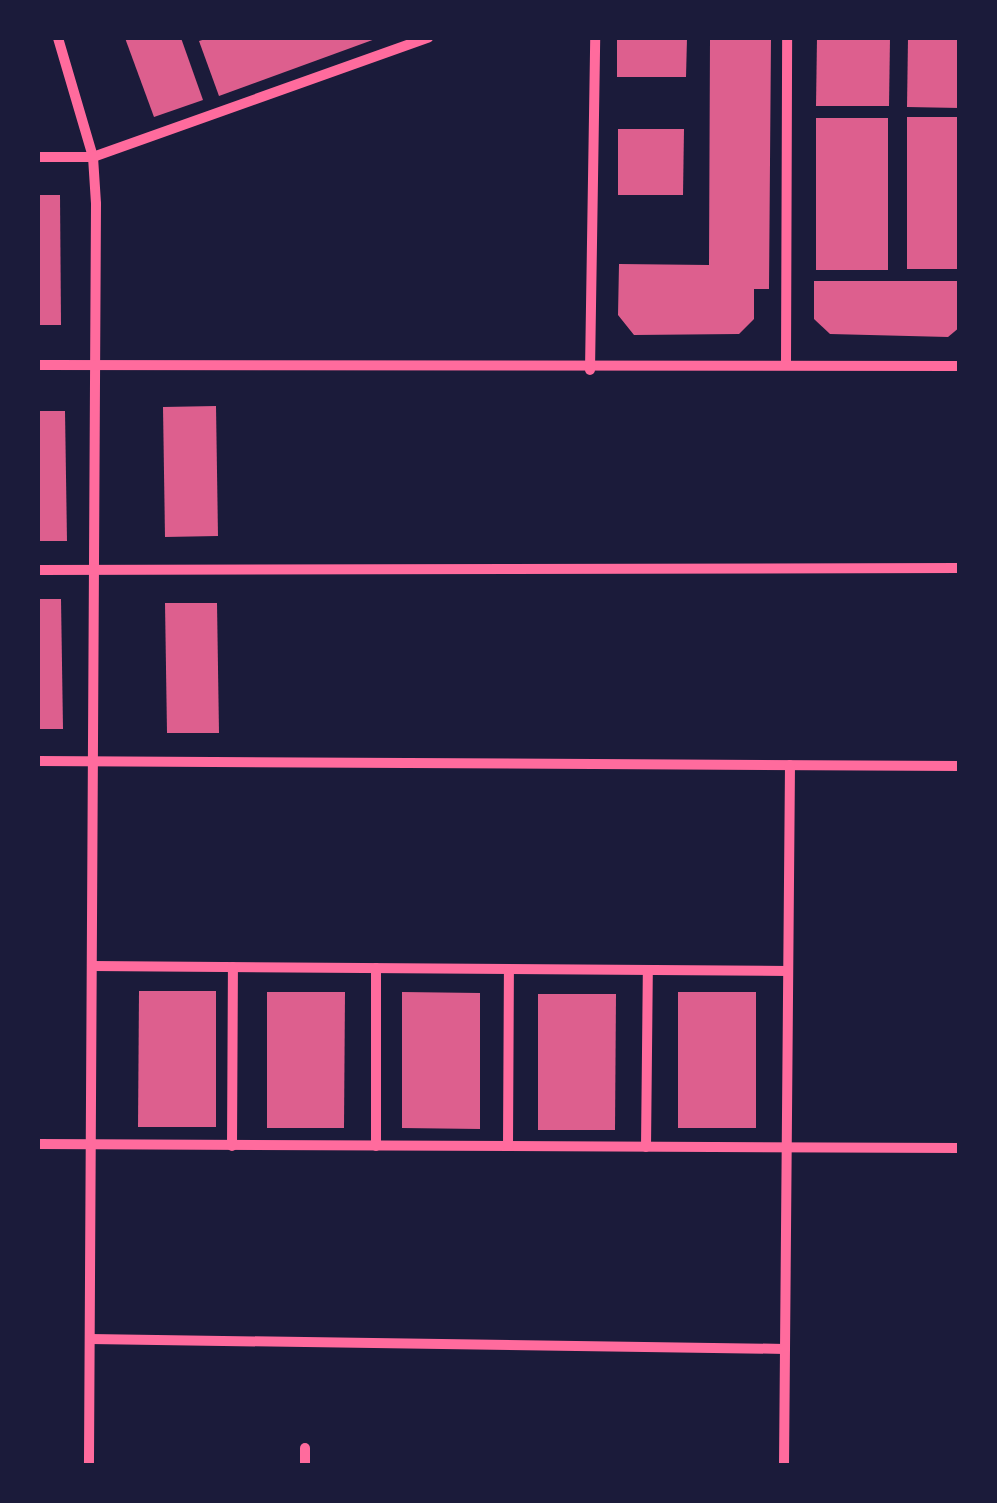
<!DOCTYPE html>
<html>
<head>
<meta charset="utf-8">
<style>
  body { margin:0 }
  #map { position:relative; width:997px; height:1503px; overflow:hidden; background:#1b1b3a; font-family:"Exo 2",sans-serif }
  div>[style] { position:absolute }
  .building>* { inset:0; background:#dd5f8e }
  .minor>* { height:10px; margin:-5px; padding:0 5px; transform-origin:5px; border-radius:5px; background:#ff6b9d }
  span { translate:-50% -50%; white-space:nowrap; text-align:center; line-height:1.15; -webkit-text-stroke:10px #1b1b3a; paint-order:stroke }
  .frame { position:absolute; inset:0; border:40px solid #1b1b3a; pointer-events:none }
</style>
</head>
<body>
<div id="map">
  <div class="building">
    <i style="clip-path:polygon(125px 38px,181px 38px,203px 100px,154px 117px)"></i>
    <i style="clip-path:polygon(209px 38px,378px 38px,219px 96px,199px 41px)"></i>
    <i style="clip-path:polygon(617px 38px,687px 38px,686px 77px,617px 77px)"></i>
    <i style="clip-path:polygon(710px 38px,771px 38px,769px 289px,754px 289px,754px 319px,739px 334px,634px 335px,618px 315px,619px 264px,709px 265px)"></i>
    <i style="clip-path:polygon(817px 38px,890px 38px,889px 106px,816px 106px)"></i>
    <i style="clip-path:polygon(908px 38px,960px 38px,960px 108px,907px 107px)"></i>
    <i style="clip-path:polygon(907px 117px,960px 117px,960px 269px,907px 269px)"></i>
    <i style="clip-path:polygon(816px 118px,888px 118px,888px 270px,816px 270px)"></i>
    <i style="clip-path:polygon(618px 129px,684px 129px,683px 195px,618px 195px)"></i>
    <i style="clip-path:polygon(38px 195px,60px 195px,61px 325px,38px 325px)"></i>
    <i style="clip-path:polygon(814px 281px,960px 281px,960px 327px,948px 337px,830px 334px,814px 319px)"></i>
    <i style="clip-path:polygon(216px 406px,218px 536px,165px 537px,163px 407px)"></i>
    <i style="clip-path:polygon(38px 411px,65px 411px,67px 541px,38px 541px)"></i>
    <i style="clip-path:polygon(38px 599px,61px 599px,63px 729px,38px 729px)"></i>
    <i style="clip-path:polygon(165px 603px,217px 603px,219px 733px,167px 733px)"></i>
    <i style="clip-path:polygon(139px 991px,216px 991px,216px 1127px,138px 1127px)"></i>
    <i style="clip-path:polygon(267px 992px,345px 992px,344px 1128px,267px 1128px)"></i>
    <i style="clip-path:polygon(402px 992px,480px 993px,480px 1129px,402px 1128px)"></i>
    <i style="clip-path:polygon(678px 992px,756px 992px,756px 1128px,678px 1128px)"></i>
    <i style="clip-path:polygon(538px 994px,616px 994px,615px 1130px,538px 1130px)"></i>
  </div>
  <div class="minor">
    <i style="left:58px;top:38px;width:124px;rotate:73.6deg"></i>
    <i style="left:93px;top:157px;width:47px;rotate:86.3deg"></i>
    <i style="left:96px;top:204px;width:1262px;rotate:90.32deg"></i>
    <i style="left:38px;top:157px;width:55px"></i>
    <i style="left:93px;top:157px;width:356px;rotate:-19.6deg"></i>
    <i style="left:786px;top:364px;width:326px;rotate:-89.8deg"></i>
    <i style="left:38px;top:365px;width:922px;rotate:0.06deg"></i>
    <i style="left:590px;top:370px;width:332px;rotate:-89.1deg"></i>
    <i style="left:38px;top:570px;width:922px;rotate:-0.12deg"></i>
    <i style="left:38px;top:761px;width:922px;rotate:0.31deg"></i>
    <i style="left:92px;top:966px;width:696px;rotate:0.41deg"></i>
    <i style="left:38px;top:1144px;width:922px;rotate:0.25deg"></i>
    <i style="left:232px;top:1146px;width:179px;rotate:-89.7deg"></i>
    <i style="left:376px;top:1146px;width:178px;rotate:-90deg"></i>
    <i style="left:508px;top:1146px;width:177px;rotate:-89.7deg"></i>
    <i style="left:646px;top:1147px;width:177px;rotate:-89.4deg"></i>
    <i style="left:90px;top:1339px;width:695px;rotate:0.82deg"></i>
    <i style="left:305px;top:1466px;width:18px;rotate:-90deg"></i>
    <i style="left:784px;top:1466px;width:701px;rotate:-89.51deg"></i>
  </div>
  <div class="frame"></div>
</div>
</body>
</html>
